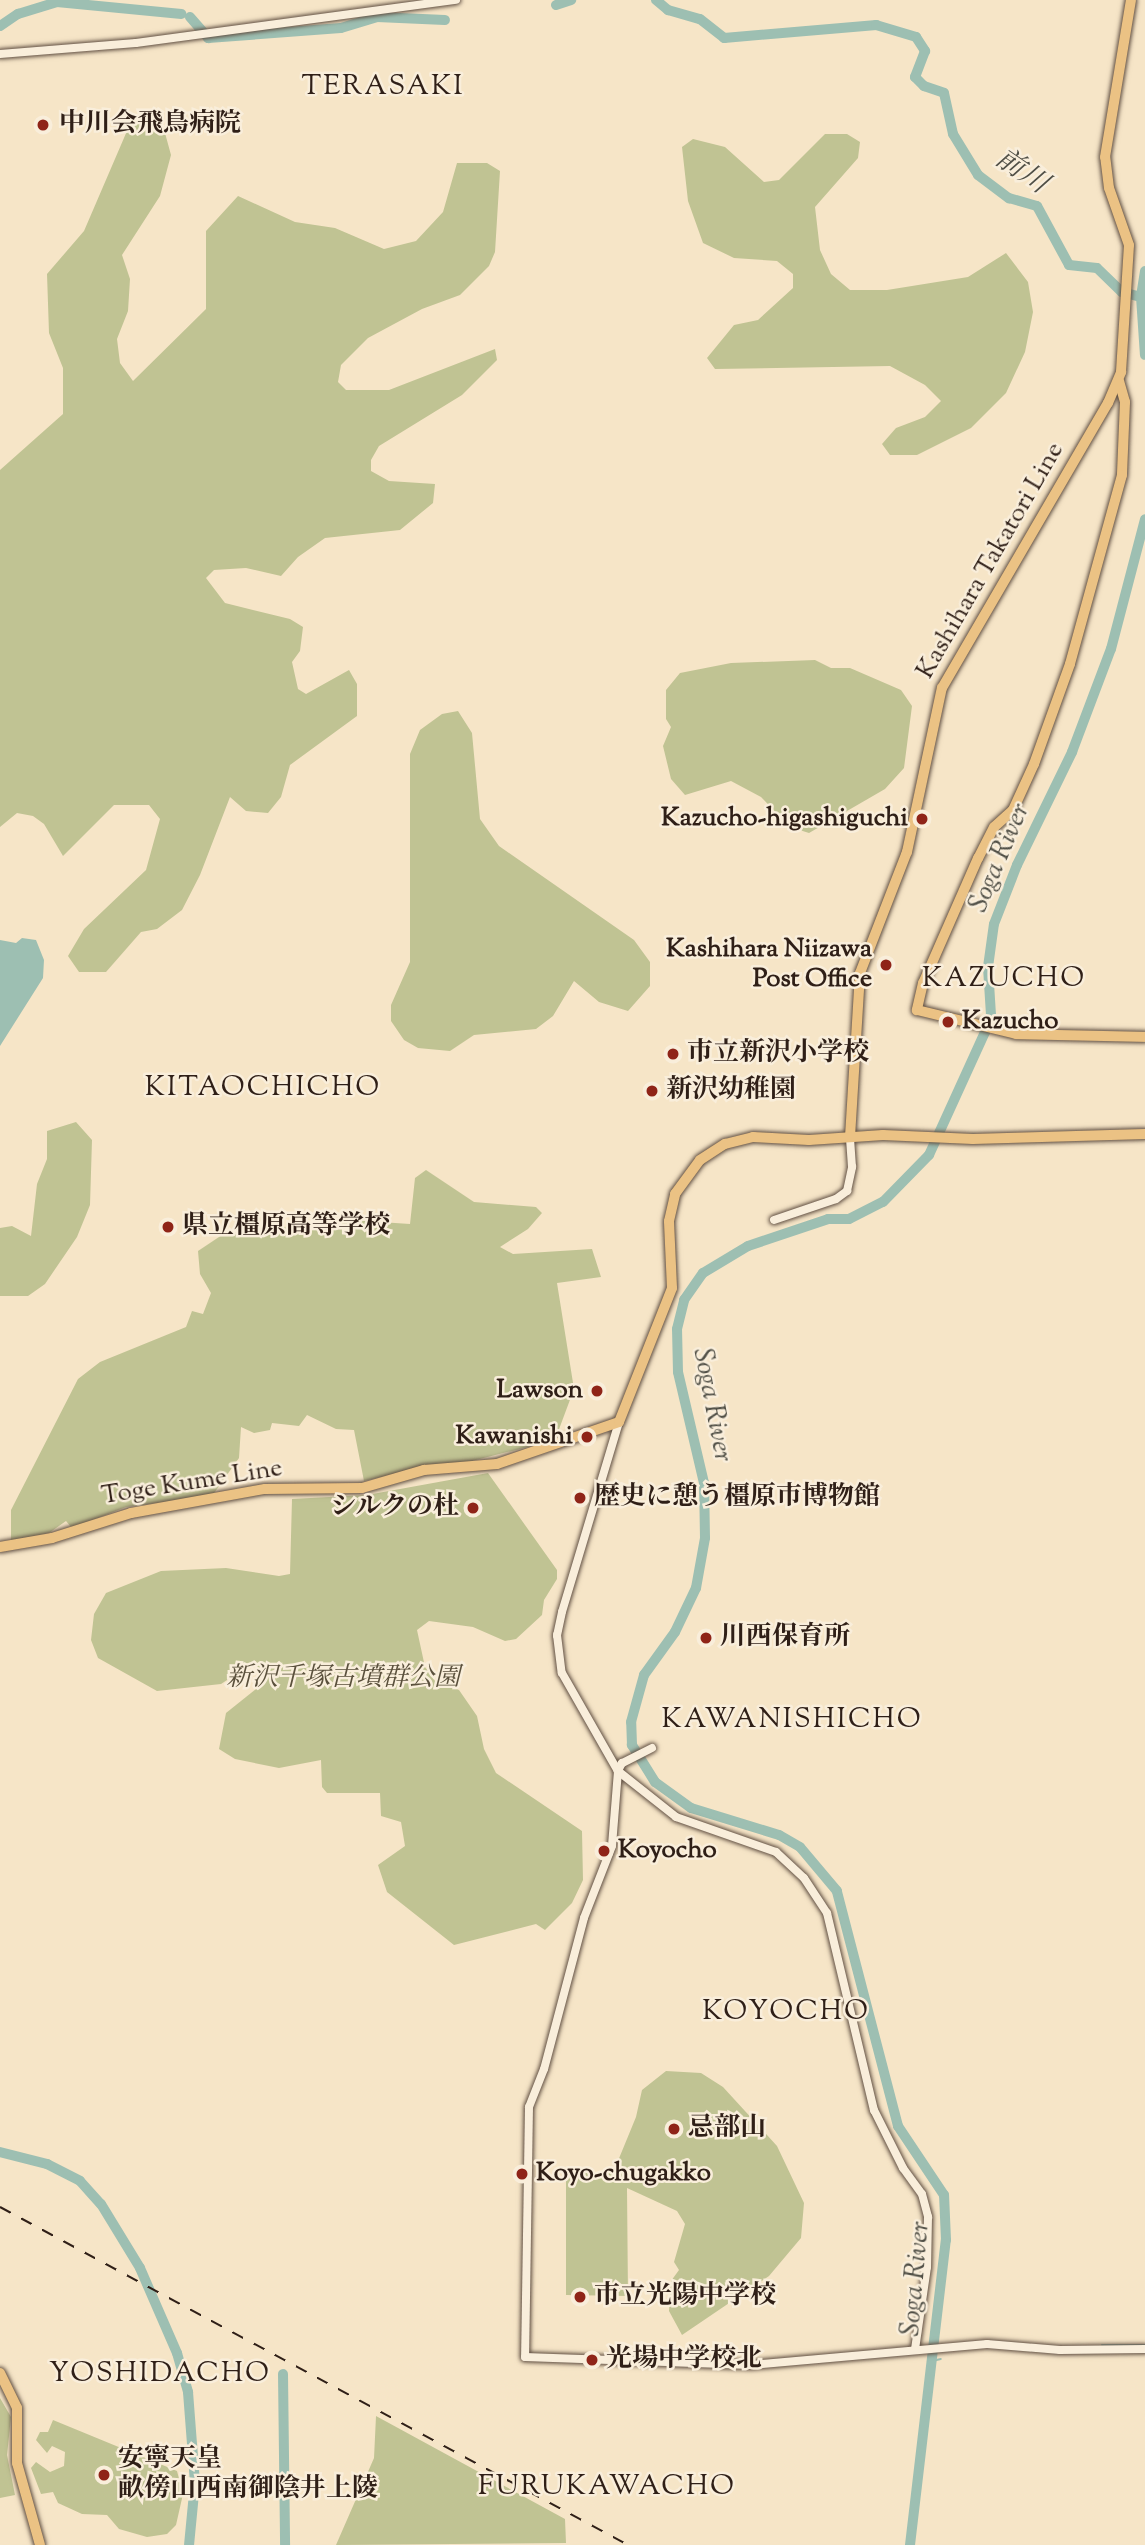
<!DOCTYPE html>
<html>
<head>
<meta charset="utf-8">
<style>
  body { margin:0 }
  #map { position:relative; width:1145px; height:2545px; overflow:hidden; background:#f6e5c7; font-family:"Sorts Mill Goudy","Noto Serif JP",serif }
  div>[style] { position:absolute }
  .green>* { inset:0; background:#c0c393 }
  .water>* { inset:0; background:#9dbfb2 }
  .stream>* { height:2px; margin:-1px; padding:0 1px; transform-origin:1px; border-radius:1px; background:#9dbfb2 }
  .river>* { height:10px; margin:-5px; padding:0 5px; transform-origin:5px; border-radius:5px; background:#9dbfb2 }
  .roads { filter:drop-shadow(0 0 2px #615043) drop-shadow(0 0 2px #615043) }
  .minor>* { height:8px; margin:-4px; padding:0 4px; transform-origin:4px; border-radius:4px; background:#f9eedb }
  .major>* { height:10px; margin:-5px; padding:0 5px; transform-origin:5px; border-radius:5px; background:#ebc284 }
  .rail>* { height:2px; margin-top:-1px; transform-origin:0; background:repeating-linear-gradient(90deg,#2f1f17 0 12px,transparent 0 24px) }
  .dots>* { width:19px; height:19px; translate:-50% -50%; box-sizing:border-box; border:4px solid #f9eedb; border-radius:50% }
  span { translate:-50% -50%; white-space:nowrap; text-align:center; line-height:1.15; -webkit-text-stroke:5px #f9eedb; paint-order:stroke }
  .poi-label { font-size:26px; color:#2f1f17; font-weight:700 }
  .left { translate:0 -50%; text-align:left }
  .right { translate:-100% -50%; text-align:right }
  .street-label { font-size:26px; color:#2f1f17 }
  .park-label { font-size:26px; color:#5a503c; font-style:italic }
  .neighbourhood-label { font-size:28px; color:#2f1f17; letter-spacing:2px }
  .water-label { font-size:28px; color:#504f46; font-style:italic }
</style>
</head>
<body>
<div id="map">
  <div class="green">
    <i style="clip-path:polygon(133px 117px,165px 133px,171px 155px,160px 196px,122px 255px,130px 279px,128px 311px,117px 339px,120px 363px,133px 381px,206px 309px,206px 231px,238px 196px,295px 222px,335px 228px,384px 249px,416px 241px,443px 212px,457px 163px,487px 163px,500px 171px,495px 252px,489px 266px,460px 295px,422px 309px,368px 338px,341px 365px,338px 382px,346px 390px,389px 390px,495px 349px,497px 360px,462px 395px,379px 446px,371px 460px,371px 471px,389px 481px,435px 484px,433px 503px,400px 530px,325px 538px,298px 557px,281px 576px,246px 568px,214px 570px,206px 578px,225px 603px,290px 619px,303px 627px,300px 651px,292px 662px,298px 689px,306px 694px,349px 670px,357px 684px,357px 716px,290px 765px,281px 797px,268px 813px,246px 811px,230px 797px,200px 875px,182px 910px,157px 929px,141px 932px,106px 972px,79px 972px,68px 956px,84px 929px,146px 870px,160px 819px,149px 805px,114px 805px,63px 856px,44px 824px,33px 816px,17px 813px,0 827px,0 470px,63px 414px,63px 368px,49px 333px,47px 274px,84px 231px)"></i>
    <i style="clip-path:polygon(825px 134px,847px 134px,860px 142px,858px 158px,815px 207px,820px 250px,831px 274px,850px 290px,887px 290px,968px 277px,1006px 253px,1028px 282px,1033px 312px,1025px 352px,1006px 393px,971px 428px,917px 455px,890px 455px,882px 444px,896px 428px,925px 417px,941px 401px,925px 385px,890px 366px,715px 369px,707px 358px,734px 325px,758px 320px,793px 288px,793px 274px,777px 261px,734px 258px,703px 243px,688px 201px,682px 147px,693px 139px,725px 147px,764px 182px,779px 180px)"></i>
    <i style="clip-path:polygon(815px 660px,831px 668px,850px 668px,901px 690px,912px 706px,904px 768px,885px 789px,809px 833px,790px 827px,761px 797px,731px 781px,685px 795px,671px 779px,663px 746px,671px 727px,666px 719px,666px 690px,680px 673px,731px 663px)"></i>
    <i style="clip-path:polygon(458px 711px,472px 733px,480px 819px,499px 846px,634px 940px,650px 962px,650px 986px,628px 1011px,599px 1002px,574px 981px,553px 1016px,536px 1029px,474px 1035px,450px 1051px,418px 1048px,404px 1040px,391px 1021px,391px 1005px,410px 962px,410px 754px,420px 730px,442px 714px)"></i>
    <i style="clip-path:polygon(76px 1122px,92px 1140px,90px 1205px,77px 1237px,45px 1284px,28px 1296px,0 1296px,0 1228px,12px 1226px,31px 1236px,37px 1184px,47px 1159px,47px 1131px)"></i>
    <i style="clip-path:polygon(426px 1170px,474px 1202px,536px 1207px,542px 1213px,528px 1229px,500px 1247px,513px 1254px,592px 1249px,601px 1277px,557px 1283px,574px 1389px,555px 1440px,464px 1463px,437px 1464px,364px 1481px,354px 1430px,336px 1429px,307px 1415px,299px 1426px,272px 1423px,270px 1430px,254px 1433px,241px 1427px,239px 1458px,212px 1496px,126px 1507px,72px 1528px,66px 1521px,49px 1533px,11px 1541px,11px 1510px,78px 1379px,100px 1362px,186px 1327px,192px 1311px,203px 1314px,211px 1293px,200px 1274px,198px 1251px,225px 1233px,350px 1220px,410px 1224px,415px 1178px)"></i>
    <i style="clip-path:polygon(488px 1473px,557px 1570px,557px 1579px,544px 1600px,542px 1615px,516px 1639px,505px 1641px,473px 1627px,429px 1621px,417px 1630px,425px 1667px,435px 1681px,459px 1690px,477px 1716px,484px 1749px,496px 1773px,582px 1831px,583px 1880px,572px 1903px,545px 1930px,536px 1924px,454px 1945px,387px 1892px,378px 1865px,405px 1846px,401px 1822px,381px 1816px,380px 1793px,327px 1793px,322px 1787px,321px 1760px,279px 1768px,235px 1759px,219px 1749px,226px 1713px,261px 1685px,256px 1661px,221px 1684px,157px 1691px,98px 1658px,91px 1640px,94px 1614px,106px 1593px,161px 1571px,226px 1568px,279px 1576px,290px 1574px,292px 1499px,367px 1495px)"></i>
    <i style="clip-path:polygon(666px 2071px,701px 2073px,723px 2087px,777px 2146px,804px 2203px,801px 2238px,769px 2276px,682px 2335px,669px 2311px,671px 2281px,679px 2270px,674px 2262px,685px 2224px,677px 2211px,627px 2188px,628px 2296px,566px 2295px,566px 2173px,613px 2173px,636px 2117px,642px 2090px)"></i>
    <i style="clip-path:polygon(0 2398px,11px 2417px,7px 2455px,15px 2495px,0 2498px)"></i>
    <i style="clip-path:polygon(376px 2416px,565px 2519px,566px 2543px,336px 2545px,374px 2458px)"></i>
    <i style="clip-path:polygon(53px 2420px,177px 2471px,183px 2494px,176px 2525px,167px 2534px,147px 2537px,119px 2529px,107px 2515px,82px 2514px,58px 2503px,53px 2492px,41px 2494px,31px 2468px,36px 2462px,50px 2472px,64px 2466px,65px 2452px,52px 2446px,47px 2453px,36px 2440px,40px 2432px,48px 2432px)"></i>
  </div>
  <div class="water">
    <i style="clip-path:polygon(22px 938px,36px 940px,44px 960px,43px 978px,0 1046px,0 940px,16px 943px)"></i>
  </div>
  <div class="stream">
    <i style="left:1102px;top:2345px;width:43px"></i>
    <i style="left:932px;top:2361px;width:9px;rotate:-13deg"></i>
  </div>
  <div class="river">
    <i style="left:656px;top:0;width:16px;rotate:40deg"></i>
    <i style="left:668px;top:10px;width:33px;rotate:16deg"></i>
    <i style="left:700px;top:19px;width:31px;rotate:38deg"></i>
    <i style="left:724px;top:38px;width:153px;rotate:-4.9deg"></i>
    <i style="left:876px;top:25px;width:42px;rotate:16.7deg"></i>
    <i style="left:916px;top:37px;width:17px;rotate:57deg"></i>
    <i style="left:925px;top:51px;width:28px;rotate:111deg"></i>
    <i style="left:915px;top:77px;width:13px;rotate:45deg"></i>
    <i style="left:924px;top:86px;width:21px;rotate:19deg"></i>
    <i style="left:944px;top:93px;width:42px;rotate:77.6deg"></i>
    <i style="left:953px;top:134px;width:48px;rotate:58.6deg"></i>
    <i style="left:978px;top:175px;width:39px;rotate:37deg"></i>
    <i style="left:1009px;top:198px;width:29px;rotate:16deg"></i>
    <i style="left:1037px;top:206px;width:67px;rotate:61.5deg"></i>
    <i style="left:1069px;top:265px;width:28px;rotate:6deg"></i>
    <i style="left:1097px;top:268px;width:35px;rotate:44deg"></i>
    <i style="left:1122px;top:292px;width:20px;rotate:15deg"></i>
    <i style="left:556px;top:5px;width:16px;rotate:-18deg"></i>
    <i style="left:190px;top:17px;width:28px;rotate:49deg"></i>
    <i style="left:208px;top:38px;width:133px;rotate:-4.3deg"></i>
    <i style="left:341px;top:28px;width:38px;rotate:-17deg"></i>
    <i style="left:377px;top:17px;width:68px;rotate:2.5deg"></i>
    <i style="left:0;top:26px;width:22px;rotate:-34deg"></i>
    <i style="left:18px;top:14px;width:41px;rotate:-17.1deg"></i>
    <i style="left:57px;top:2px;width:125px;rotate:5.5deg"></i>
    <i style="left:1145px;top:271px;width:26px;rotate:99deg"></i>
    <i style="left:1141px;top:297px;width:58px;rotate:86.1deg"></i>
    <i style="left:0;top:2152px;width:49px;rotate:14.3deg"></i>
    <i style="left:47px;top:2164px;width:37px;rotate:27deg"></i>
    <i style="left:80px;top:2181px;width:31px;rotate:48deg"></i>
    <i style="left:101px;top:2204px;width:75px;rotate:58.6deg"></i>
    <i style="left:140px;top:2268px;width:93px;rotate:66.5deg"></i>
    <i style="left:177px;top:2353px;width:41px;rotate:74.2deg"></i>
    <i style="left:188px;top:2392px;width:91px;rotate:85.6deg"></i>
    <i style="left:195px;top:2483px;width:62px;rotate:95.5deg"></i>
    <i style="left:283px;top:2374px;width:171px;rotate:89.3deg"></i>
    <i style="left:910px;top:2545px;width:307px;rotate:-83.3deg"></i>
    <i style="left:946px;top:2240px;width:45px;rotate:-92.5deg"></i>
    <i style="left:944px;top:2195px;width:83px;rotate:-123.7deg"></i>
    <i style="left:898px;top:2126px;width:243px;rotate:-104.6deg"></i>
    <i style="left:837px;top:1891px;width:57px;rotate:-130.1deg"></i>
    <i style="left:800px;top:1847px;width:24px;rotate:-150deg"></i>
    <i style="left:779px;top:1835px;width:92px;rotate:-162.9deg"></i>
    <i style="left:691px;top:1808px;width:44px;rotate:-144.2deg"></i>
    <i style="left:655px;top:1782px;width:44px;rotate:-121.9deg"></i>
    <i style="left:632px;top:1745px;width:23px;rotate:-92deg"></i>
    <i style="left:631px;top:1722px;width:49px;rotate:-74.5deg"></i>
    <i style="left:644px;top:1675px;width:53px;rotate:-54.2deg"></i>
    <i style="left:675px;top:1632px;width:49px;rotate:-64.5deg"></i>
    <i style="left:696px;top:1588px;width:51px;rotate:-79.8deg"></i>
    <i style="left:705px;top:1538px;width:55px;rotate:-91deg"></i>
    <i style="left:704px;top:1483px;width:114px;rotate:-103.2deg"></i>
    <i style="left:678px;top:1372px;width:43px;rotate:-91.3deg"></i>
    <i style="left:677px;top:1329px;width:30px;rotate:-76deg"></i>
    <i style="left:684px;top:1300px;width:33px;rotate:-55deg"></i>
    <i style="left:703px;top:1273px;width:52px;rotate:-31deg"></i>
    <i style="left:748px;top:1246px;width:84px;rotate:-18.6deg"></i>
    <i style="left:828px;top:1219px;width:21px"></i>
    <i style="left:849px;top:1219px;width:38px;rotate:-27deg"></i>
    <i style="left:883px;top:1202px;width:66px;rotate:-45.6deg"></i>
    <i style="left:929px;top:1155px;width:135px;rotate:-65.5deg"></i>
    <i style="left:985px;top:1032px;width:18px;rotate:-71deg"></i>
    <i style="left:991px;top:1015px;width:48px;rotate:-93.6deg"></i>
    <i style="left:988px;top:967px;width:43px;rotate:-82.1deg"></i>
    <i style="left:994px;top:924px;width:63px;rotate:-68.7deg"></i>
    <i style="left:1017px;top:865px;width:126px;rotate:-64deg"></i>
    <i style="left:1072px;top:752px;width:110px;rotate:-69.3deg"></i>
    <i style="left:1111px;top:649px;width:134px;rotate:-75.3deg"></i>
  </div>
  <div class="roads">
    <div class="minor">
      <i style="left:0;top:54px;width:136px;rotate:-4.6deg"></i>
      <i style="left:136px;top:43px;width:323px;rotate:-7.7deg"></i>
      <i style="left:774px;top:1220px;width:65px;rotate:-18.7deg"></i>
      <i style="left:836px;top:1199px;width:14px;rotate:-36deg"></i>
      <i style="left:847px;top:1191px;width:25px;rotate:-78deg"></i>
      <i style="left:852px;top:1167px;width:30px;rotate:-94deg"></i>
      <i style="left:619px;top:1422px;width:198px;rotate:106.7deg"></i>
      <i style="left:562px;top:1612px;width:24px;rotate:102deg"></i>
      <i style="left:557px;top:1635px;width:38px;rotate:83deg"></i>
      <i style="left:562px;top:1673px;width:113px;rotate:60.3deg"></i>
      <i style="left:618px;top:1771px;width:74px;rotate:38.4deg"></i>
      <i style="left:676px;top:1817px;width:106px;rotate:19.3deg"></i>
      <i style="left:776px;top:1852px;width:38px;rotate:43deg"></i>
      <i style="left:804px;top:1878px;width:42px;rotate:56.7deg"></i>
      <i style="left:827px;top:1913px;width:203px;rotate:76.6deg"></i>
      <i style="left:874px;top:2110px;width:65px;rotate:63.4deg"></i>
      <i style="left:903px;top:2168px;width:32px;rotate:54deg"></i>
      <i style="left:922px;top:2194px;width:24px;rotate:75deg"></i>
      <i style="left:928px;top:2217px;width:50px;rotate:91.1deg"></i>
      <i style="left:927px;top:2267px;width:83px;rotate:98.3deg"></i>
      <i style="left:652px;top:1748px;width:34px;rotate:153deg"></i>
      <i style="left:622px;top:1763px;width:9px;rotate:117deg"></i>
      <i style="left:618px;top:1771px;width:75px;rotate:94.6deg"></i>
      <i style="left:612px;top:1846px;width:77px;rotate:111.3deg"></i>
      <i style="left:584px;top:1918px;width:156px;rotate:104.8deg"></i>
      <i style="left:544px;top:2069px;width:41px;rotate:111.5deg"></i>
      <i style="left:529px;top:2107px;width:250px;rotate:90.9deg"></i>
      <i style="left:525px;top:2357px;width:226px;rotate:2deg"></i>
      <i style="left:751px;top:2365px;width:237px;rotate:-5.1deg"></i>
      <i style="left:987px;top:2344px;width:73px;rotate:4.7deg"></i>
      <i style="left:1060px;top:2350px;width:85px;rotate:-0.7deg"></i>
    </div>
    <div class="major">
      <i style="left:1119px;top:381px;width:22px;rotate:74deg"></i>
      <i style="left:1125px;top:402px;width:73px;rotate:92.4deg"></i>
      <i style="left:1122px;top:475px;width:196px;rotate:105.4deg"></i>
      <i style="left:1070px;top:664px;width:106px;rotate:109.8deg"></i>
      <i style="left:1034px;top:764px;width:51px;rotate:114.5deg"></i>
      <i style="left:1013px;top:810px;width:25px;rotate:138deg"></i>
      <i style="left:994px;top:827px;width:35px;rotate:117deg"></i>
      <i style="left:978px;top:858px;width:137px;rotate:113.7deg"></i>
      <i style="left:923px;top:983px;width:28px;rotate:103deg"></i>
      <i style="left:917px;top:1010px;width:102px;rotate:13.6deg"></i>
      <i style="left:1016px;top:1034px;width:129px;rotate:1.3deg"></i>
      <i style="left:850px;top:1137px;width:164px;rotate:-86.5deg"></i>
      <i style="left:860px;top:973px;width:130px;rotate:-68.8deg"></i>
      <i style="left:907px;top:852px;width:168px;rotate:-78deg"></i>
      <i style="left:942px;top:688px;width:330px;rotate:-59.8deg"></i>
      <i style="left:1108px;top:403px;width:34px;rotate:-67deg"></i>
      <i style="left:1121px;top:372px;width:127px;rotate:-86.4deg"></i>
      <i style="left:1129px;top:245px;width:60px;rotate:-109.3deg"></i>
      <i style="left:1109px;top:188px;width:31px;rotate:-97deg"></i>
      <i style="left:1105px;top:157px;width:159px;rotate:-80.6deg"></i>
      <i style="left:0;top:1547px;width:53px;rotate:-9.8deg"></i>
      <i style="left:52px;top:1538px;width:83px;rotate:-17.6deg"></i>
      <i style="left:131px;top:1513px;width:136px;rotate:-10.2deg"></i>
      <i style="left:265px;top:1489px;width:97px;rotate:-0.6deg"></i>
      <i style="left:362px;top:1488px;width:65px;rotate:-16.2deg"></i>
      <i style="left:424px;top:1470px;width:73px;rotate:-4.7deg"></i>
      <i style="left:497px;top:1464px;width:129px;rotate:-19deg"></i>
      <i style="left:619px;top:1422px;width:144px;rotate:-68.4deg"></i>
      <i style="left:672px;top:1288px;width:67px;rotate:-92.6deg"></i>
      <i style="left:669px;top:1221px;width:28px;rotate:-77deg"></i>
      <i style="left:675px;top:1194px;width:42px;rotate:-53.7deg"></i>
      <i style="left:700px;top:1160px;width:30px;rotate:-33deg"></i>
      <i style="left:725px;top:1144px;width:29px;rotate:-14deg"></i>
      <i style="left:753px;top:1137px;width:56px;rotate:3.1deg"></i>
      <i style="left:809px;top:1140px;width:74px;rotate:-3.9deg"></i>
      <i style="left:883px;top:1135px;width:90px;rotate:2.5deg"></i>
      <i style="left:973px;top:1139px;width:172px;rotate:-1.7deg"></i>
      <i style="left:0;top:2373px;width:39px;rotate:64deg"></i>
      <i style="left:17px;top:2408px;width:55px;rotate:90deg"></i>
      <i style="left:17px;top:2463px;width:85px;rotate:74.3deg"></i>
    </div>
  </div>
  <div class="rail">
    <i style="left:0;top:2207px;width:713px;rotate:28.29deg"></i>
  </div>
  <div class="dots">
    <i style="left:43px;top:125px;background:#8f2418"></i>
    <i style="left:922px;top:819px;background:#8f2418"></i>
    <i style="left:886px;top:965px;background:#8f2418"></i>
    <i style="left:948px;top:1022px;background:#8f2418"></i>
    <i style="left:673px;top:1054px;background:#8f2418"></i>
    <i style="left:652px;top:1091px;background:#8f2418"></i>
    <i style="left:168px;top:1227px;background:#8f2418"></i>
    <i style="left:597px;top:1391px;background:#8f2418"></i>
    <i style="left:587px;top:1437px;background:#8f2418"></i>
    <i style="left:580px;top:1498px;background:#8f2418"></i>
    <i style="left:473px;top:1508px;background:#8f2418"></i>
    <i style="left:706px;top:1638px;background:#8f2418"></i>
    <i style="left:604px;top:1851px;background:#8f2418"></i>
    <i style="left:674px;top:2129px;background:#8f2418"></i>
    <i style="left:522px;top:2174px;background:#8f2418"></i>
    <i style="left:580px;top:2297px;background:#8f2418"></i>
    <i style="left:592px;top:2360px;background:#8f2418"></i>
    <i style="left:104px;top:2475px;background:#8f2418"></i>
  </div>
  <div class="poi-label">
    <span class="left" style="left:59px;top:125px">中川会飛鳥病院</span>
    <span class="right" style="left:908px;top:819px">Kazucho-higashiguchi</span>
    <span class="right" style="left:872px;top:965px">Kashihara Niizawa<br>Post Office</span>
    <span class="left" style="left:962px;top:1022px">Kazucho</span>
    <span class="left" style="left:687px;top:1054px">市立新沢小学校</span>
    <span class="left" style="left:666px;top:1091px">新沢幼稚園</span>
    <span class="left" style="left:182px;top:1227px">県立橿原高等学校</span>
    <span class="right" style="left:583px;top:1391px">Lawson</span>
    <span class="right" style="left:573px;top:1437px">Kawanishi</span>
    <span class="left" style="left:594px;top:1498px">歴史に憩う橿原市博物館</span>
    <span class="right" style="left:459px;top:1508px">シルクの杜</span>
    <span class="left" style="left:720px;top:1638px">川西保育所</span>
    <span class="left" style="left:618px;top:1851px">Koyocho</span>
    <span class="left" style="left:688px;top:2129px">忌部山</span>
    <span class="left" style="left:536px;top:2174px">Koyo-chugakko</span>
    <span class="left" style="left:594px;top:2297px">市立光陽中学校</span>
    <span class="left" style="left:606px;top:2360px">光場中学校北</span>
    <span class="left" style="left:118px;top:2475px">安寧天皇<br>畝傍山西南御陰井上陵</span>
  </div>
  <div class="street-label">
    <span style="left:991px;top:561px;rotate:-60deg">Kashihara Takatori Line</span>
    <span style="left:192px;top:1483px;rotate:-9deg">Toge Kume Line</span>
  </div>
  <div class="park-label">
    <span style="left:343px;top:1679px">新沢千塚古墳群公園</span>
  </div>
  <div class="neighbourhood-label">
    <span style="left:383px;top:87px">TERASAKI</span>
    <span style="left:1004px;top:979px">KAZUCHO</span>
    <span style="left:263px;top:1088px">KITAOCHICHO</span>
    <span style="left:792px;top:1720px">KAWANISHICHO</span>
    <span style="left:786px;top:2012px">KOYOCHO</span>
    <span style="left:160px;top:2374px">YOSHIDACHO</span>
    <span style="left:607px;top:2487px">FURUKAWACHO</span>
  </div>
  <div class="water-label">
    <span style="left:1021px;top:172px;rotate:34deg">前川</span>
    <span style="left:1000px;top:858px;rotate:-67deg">Soga River</span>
    <span style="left:712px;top:1405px;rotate:79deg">Soga River</span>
    <span style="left:916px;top:2279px;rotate:-85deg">Soga River</span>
  </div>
</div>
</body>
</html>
